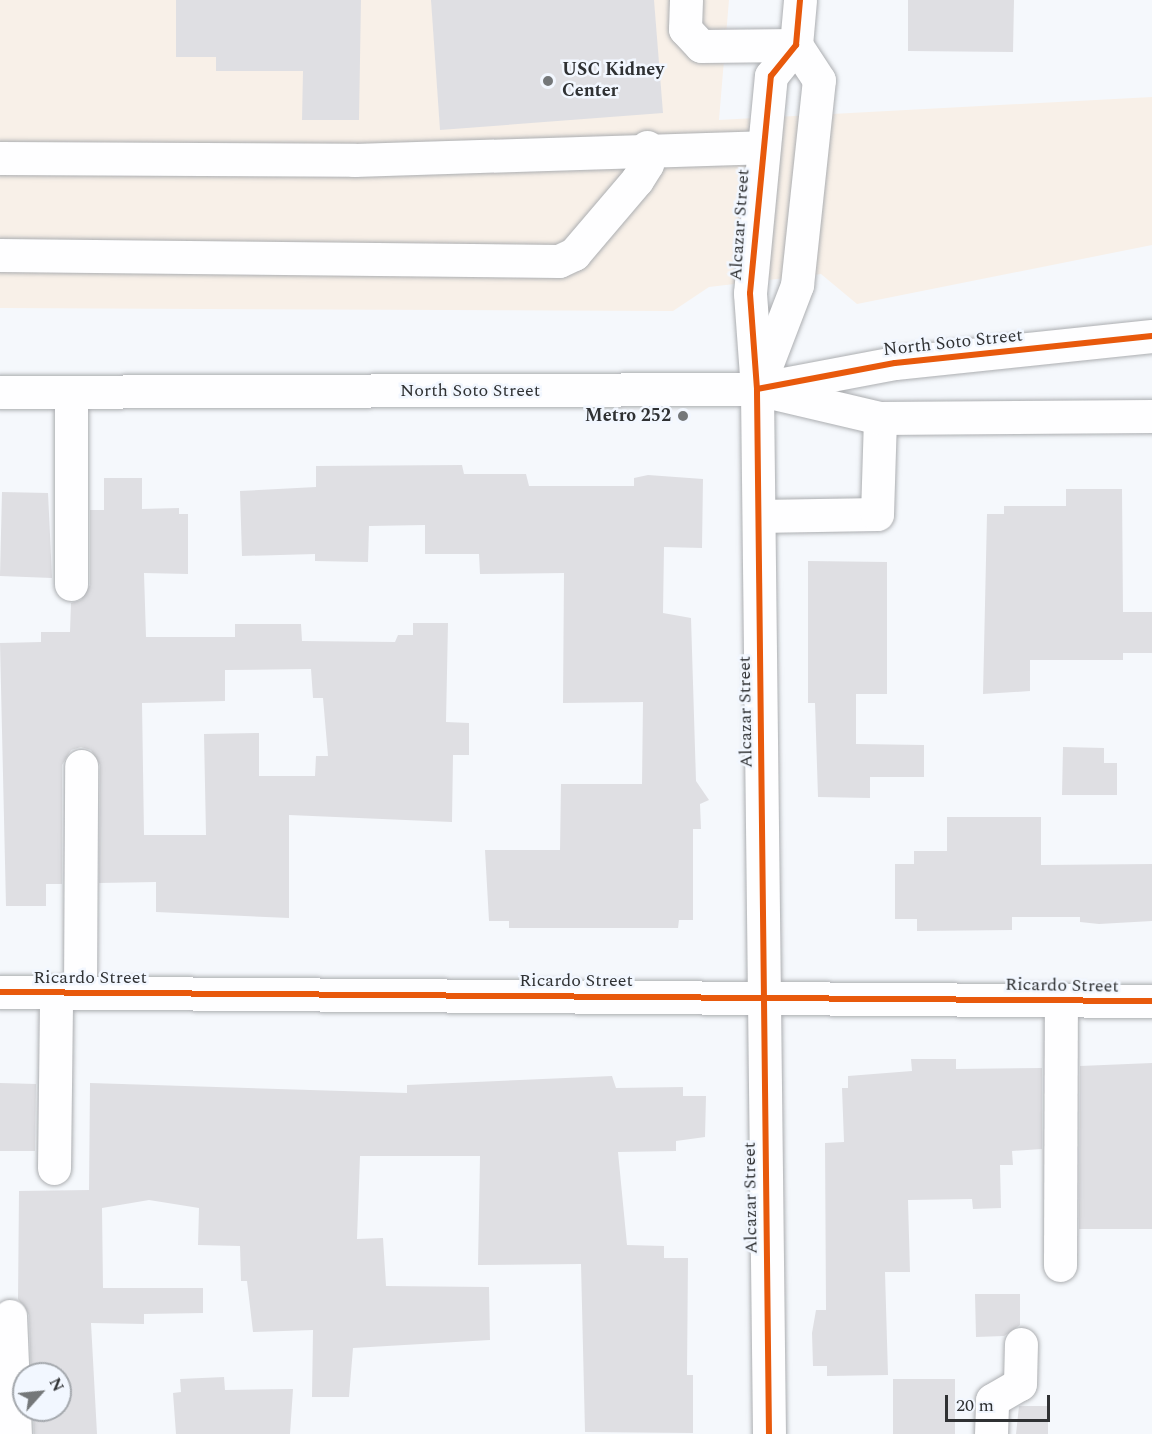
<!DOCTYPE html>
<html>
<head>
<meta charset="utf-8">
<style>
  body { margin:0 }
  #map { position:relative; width:1152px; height:1434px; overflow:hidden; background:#f5f8fc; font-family:Spectral,serif }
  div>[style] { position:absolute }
  .education>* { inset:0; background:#f8f0e8 }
  .building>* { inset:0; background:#dfdfe3 }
  .roads { filter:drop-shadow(0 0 2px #acaeb1) drop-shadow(0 0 2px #acaeb1) }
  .minor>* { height:33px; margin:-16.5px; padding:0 16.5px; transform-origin:16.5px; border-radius:16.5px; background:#fefeff }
  .major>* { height:33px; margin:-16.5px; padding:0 16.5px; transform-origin:16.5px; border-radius:16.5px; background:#fefeff }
  .cycleway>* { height:6px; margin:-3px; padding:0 3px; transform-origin:3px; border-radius:3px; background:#e8590c }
  .dots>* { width:16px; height:16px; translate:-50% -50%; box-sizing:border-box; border:3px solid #f2f7ff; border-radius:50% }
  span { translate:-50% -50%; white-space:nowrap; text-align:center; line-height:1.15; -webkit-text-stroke:5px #f2f7ff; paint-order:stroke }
  .poi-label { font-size:18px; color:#2f3133; font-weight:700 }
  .left { translate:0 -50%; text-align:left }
  .right { translate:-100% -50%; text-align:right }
  .street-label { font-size:18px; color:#2f3133 }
  .north { position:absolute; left:12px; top:1362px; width:60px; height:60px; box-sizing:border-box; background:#f2f7ff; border:2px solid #a4a8ad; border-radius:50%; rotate:63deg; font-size:16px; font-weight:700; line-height:24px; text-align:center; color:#2f3133 }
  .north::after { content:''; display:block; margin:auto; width:21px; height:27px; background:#747779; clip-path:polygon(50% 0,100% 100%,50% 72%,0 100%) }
  .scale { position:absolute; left:945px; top:1395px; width:105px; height:27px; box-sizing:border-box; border:3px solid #2f3133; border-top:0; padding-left:8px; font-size:18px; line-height:21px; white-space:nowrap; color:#2f3133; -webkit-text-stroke:4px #f2f7ff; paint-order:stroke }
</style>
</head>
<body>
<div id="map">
  <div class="education">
    <i style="clip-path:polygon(0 0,729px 0,719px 120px,1152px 97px,1152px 245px,857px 304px,821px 274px,709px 287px,673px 311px,0 308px)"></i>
  </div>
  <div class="building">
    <i style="clip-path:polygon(176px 0,361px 0,359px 120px,302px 120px,303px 71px,216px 71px,216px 57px,176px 57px)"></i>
    <i style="clip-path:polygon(431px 0,654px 0,663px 113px,440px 130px)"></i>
    <i style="clip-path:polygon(908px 0,1014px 0,1013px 52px,908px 51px)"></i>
    <i style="clip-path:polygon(462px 465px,464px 474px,526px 474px,529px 486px,634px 486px,634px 478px,648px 475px,703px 479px,702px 548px,664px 547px,663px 613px,691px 618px,696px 781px,709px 800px,700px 804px,701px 829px,693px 829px,693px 920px,679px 920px,678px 928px,509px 928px,509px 921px,489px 921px,485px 850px,560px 850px,561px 784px,642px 784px,643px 702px,563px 703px,564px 573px,480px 574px,479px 554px,425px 554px,425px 525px,369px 526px,368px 562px,315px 561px,315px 554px,242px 556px,240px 491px,316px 487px,316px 466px)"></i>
    <i style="clip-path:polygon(evenodd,104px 478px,142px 478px,142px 509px,179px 508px,179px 514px,188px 514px,188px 574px,144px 573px,146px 637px,235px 637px,235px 624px,301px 624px,302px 641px,395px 642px,398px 635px,413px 635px,413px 623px,448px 623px,446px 722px,469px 723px,469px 755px,453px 755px,452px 822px,289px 815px,289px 918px,156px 912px,156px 882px,99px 883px,100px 765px,91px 750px,81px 747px,71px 750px,62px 765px,62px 884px,46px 884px,46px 906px,6px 906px,0 643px,41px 642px,41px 632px,70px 632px,71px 603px,81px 600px,90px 585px,90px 510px,104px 510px,104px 478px,311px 669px,313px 698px,323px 698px,328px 756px,316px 756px,315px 776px,259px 776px,259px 733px,204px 734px,206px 835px,144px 835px,142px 703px,225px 701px,225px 670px,311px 669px)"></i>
    <i style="clip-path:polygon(1066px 489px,1122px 489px,1123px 612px,1152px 612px,1152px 653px,1123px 653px,1123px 660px,1030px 660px,1030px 691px,983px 694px,987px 514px,1004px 514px,1004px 506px,1066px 506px)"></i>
    <i style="clip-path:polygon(2px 492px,48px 493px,52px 578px,0 576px)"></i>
    <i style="clip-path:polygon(808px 561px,887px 562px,887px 694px,856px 694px,856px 744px,924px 745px,924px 777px,870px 777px,870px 798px,818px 797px,815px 703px,808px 703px)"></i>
    <i style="clip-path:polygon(1063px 747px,1104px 748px,1104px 763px,1117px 763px,1117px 795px,1062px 795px)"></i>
    <i style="clip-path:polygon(947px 817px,1041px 817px,1041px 865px,1152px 864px,1152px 921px,1099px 924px,1080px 922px,1080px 917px,1012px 917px,1012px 930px,917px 931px,917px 919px,895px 919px,895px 864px,914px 864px,914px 851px,947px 851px)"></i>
    <i style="clip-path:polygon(911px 1059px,956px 1059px,956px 1069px,1042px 1068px,1042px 1149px,1012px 1151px,1013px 1165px,1000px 1165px,1001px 1208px,973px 1209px,972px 1199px,908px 1200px,910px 1272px,885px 1272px,888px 1375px,827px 1376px,827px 1366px,813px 1366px,812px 1333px,816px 1310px,826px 1310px,825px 1143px,844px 1142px,842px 1088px,848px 1088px,848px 1076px,912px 1071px)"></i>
    <i style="clip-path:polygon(1152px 1063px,1152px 1229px,1079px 1229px,1080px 1066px)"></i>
    <i style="clip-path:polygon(612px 1076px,616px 1088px,683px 1087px,683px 1096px,706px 1096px,705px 1137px,676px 1141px,676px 1151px,618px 1152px,627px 1245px,664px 1246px,664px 1258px,688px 1258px,687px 1375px,693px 1375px,693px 1433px,585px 1432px,581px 1264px,478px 1265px,480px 1156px,360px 1156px,357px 1239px,383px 1238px,386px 1286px,489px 1287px,490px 1340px,353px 1348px,349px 1397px,312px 1397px,313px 1330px,253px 1332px,247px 1281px,241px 1281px,240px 1246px,198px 1245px,199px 1208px,149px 1200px,102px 1208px,103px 1288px,203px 1288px,203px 1313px,144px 1314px,144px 1324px,91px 1323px,97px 1434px,34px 1434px,33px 1410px,60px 1410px,60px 1374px,31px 1374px,29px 1315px,18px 1299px,19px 1191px,89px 1190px,90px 1083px,407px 1093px,407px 1085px)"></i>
    <i style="clip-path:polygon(0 1083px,36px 1084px,35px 1151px,0 1151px)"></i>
    <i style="clip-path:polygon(975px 1294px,1020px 1294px,1020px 1325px,1004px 1336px,976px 1337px)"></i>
    <i style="clip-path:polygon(224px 1377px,225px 1390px,293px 1389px,290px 1434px,176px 1434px,173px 1393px,181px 1392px,180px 1379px)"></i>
    <i style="clip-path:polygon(893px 1379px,955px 1379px,955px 1434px,893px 1434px)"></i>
    <i style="clip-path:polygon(1019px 1406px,1048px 1406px,1048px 1434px,1016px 1434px)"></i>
  </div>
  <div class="roads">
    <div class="minor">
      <i style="left:686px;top:0;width:29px;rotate:92deg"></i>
      <i style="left:685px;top:29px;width:23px;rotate:47deg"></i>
      <i style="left:701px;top:46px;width:95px;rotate:-0.6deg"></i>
      <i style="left:0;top:158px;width:354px;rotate:0.3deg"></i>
      <i style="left:354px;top:160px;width:408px;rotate:-1.8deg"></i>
      <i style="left:0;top:255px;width:559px;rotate:0.61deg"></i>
      <i style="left:559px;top:261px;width:17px;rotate:-25deg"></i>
      <i style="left:574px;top:254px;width:97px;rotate:-49.6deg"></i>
      <i style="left:637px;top:180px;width:19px;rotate:-58deg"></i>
      <i style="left:647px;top:164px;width:17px;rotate:-90deg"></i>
      <i style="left:761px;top:379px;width:101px;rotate:-69deg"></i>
      <i style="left:797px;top:285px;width:206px;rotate:-83.9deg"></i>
      <i style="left:819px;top:80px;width:42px;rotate:-123.3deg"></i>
      <i style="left:759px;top:516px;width:118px;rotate:-1deg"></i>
      <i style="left:877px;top:514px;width:96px;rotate:-88.2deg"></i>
      <i style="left:71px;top:584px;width:191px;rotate:-90deg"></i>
      <i style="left:0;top:992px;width:1152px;rotate:0.45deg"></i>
      <i style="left:80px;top:993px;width:227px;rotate:-89.7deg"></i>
      <i style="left:54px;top:1168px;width:176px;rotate:-89.3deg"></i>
      <i style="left:1060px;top:1265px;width:264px;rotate:-89.8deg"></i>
      <i style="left:10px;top:1316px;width:118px;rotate:87.6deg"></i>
      <i style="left:769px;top:1434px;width:1045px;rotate:-90.66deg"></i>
      <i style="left:757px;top:389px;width:96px;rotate:-94.2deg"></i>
      <i style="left:750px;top:293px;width:218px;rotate:-84.5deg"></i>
      <i style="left:771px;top:76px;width:40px;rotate:-51deg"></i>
      <i style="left:796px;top:45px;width:45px;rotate:-84.9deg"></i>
      <i style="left:991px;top:1434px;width:34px;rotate:-88deg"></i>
      <i style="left:992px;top:1400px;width:32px;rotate:-30deg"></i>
      <i style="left:1020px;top:1384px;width:40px;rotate:-88.6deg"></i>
    </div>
    <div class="major">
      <i style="left:765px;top:391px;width:118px;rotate:13.2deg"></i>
      <i style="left:880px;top:418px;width:272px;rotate:-0.4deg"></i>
      <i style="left:0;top:392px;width:757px;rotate:-0.23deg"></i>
      <i style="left:757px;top:389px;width:140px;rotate:-10.7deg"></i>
      <i style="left:895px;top:363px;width:258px;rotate:-6deg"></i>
    </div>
  </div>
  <div class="cycleway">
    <i style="left:757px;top:389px;width:140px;rotate:-10.7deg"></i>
    <i style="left:895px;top:363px;width:258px;rotate:-6deg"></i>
    <i style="left:0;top:992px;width:1152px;rotate:0.45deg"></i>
    <i style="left:769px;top:1434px;width:1045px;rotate:-90.66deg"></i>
    <i style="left:757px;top:389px;width:96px;rotate:-94.2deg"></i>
    <i style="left:750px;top:293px;width:218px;rotate:-84.5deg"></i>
    <i style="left:771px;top:76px;width:40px;rotate:-51deg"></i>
    <i style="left:796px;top:45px;width:45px;rotate:-84.9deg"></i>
  </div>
  <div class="dots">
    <i style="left:548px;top:81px;background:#747779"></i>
    <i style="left:683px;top:416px;background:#747779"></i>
  </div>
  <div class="poi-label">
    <span class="left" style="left:562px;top:81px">USC Kidney<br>Center</span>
    <span class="right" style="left:671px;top:416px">Metro 252</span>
  </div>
  <div class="street-label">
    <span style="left:740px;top:225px;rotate:-86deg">Alcazar Street</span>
    <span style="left:953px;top:343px;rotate:-6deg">North Soto Street</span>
    <span style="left:470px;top:391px">North Soto Street</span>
    <span style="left:746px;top:712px;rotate:-91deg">Alcazar Street</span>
    <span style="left:90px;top:978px">Ricardo Street</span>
    <span style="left:576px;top:981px">Ricardo Street</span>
    <span style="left:1062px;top:986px;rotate:1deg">Ricardo Street</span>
    <span style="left:751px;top:1198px;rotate:-91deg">Alcazar Street</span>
  </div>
  <div class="north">N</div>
  <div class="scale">20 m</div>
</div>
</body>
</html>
